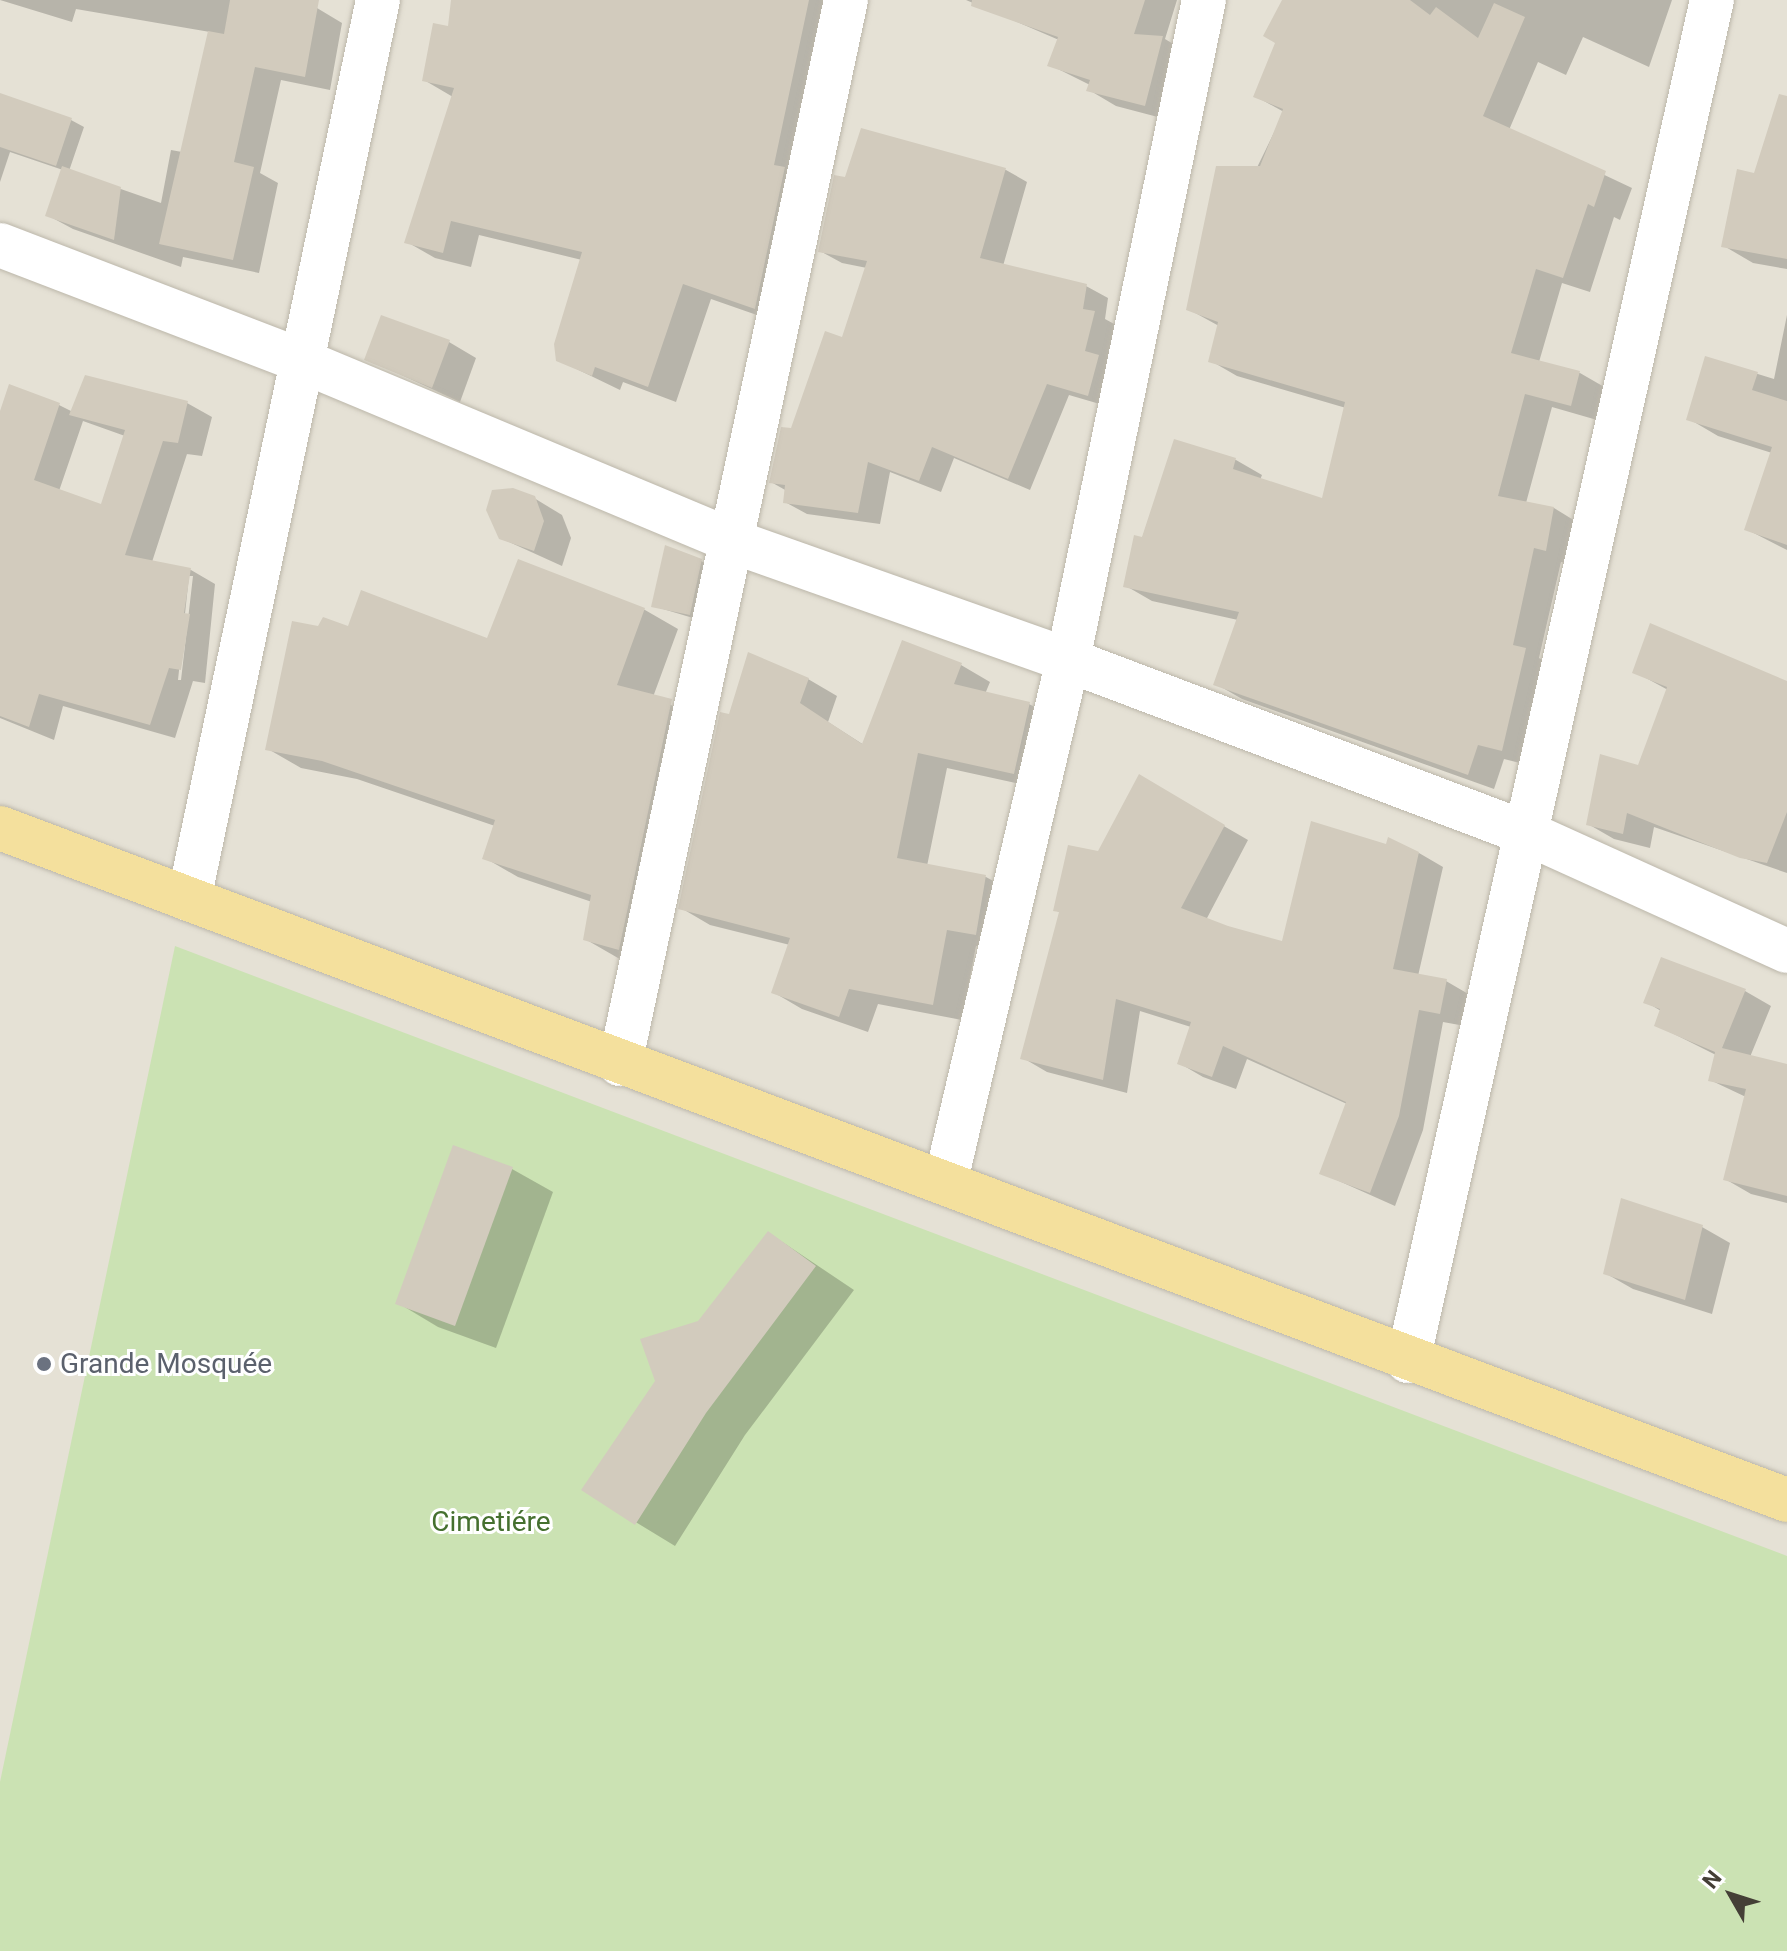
<!DOCTYPE html>
<html>
<head>
<meta charset="utf-8">
<style>
  body { margin:0 }
  #map { position:relative; width:1787px; height:1951px; overflow:hidden; background:#f2efe7; font-family:Roboto,sans-serif }
  div>[style] { position:absolute }
  .residential>* { inset:0; background:#e5e1d5 }
  .green>* { inset:0; background:#cbe2b3 }
  .shadow>* { inset:0; background:#0003 }
  .building>* { inset:0; background:#d2cbbd }
  .roads { filter:drop-shadow(0 0 2px #bcb7aa) drop-shadow(0 0 2px #bcb7aa) }
  .minor>* { height:44px; margin:-22px; padding:0 22px; transform-origin:22px; border-radius:22px; background:#fff }
  .major>* { height:44px; margin:-22px; padding:0 22px; transform-origin:22px; border-radius:22px; background:#f4e09d }
  .dots>* { width:22px; height:22px; translate:-50% -50%; box-sizing:border-box; border:4px solid #fff; border-radius:50% }
  span { translate:-50% -50%; white-space:nowrap; text-align:center; line-height:1.15; -webkit-text-stroke:6px #fff; paint-order:stroke }
  .worship-label { font-size:28px; color:#5b616d }
  .left { translate:0 -50%; text-align:left }
  .park-label { font-size:28px; color:#45702f }
  .north { position:absolute; left:1691px; top:1855px; width:80px; height:80px; -webkit-text-stroke:6px #fff; paint-order:stroke; rotate:309deg; font-size:22px; font-weight:700; line-height:32px; text-align:center; color:#443f36 }
  .north::after { content:''; display:block; margin:auto; width:28px; height:36px; background:#443f36; clip-path:polygon(50% 0,100% 100%,50% 72%,0 100%) }
</style>
</head>
<body>
<div id="map">
  <div class="residential">
    <i style="clip-path:polygon(0 0,1787px 0,1787px 1951px,0 1951px)"></i>
  </div>
  <div class="green">
    <i style="clip-path:polygon(175px 946px,1787px 1556px,1787px 1951px,0 1951px,0 1782px)"></i>
  </div>
  <div class="shadow">
    <i style="clip-path:polygon(0 0,265px 0,317px 8px,342px 23px,330px 90px,281px 80px,260px 173px,278px 183px,259px 273px,183px 257px,181px 267px,73px 229px,47px 215px,63px 170px,10px 152px,0 182px,0 126px,71px 120px,84px 127px,69px 171px,161px 203px,171px 150px,182px 152px,210px 32px,76px 9px,72px 22px)"></i>
    <i style="clip-path:polygon(522px 0,849px 0,783px 324px,711px 299px,676px 402px,623px 382px,620px 390px,558px 360px,582px 260px,479px 235px,471px 267px,435px 258px,407px 242px,453px 97px,424px 80px,519px 39px)"></i>
    <i style="clip-path:polygon(966px 0,1177px 0,1165px 39px,1190px 54px,1173px 121px,1116px 106px,1089px 90px,1090px 85px,1050px 65px,1059px 40px)"></i>
    <i style="clip-path:polygon(1284px 0,1672px 0,1649px 67px,1583px 37px,1566px 75px,1538px 62px,1509px 130px,1632px 188px,1620px 220px,1614px 217px,1590px 292px,1562px 283px,1539px 362px,1580px 373px,1606px 388px,1597px 420px,1552px 407px,1526px 503px,1554px 508px,1580px 524px,1573px 564px,1561px 562px,1539px 658px,1551px 665px,1528px 765px,1504px 759px,1494px 789px,1242px 699px,1216px 684px,1238px 620px,1152px 601px,1126px 586px,1175px 441px,1236px 460px,1262px 475px,1260px 480px,1323px 501px,1346px 408px,1237px 376px,1211px 361px,1219px 326px,1188px 309px,1284px 112px,1255px 96px,1278px 42px)"></i>
    <i style="clip-path:polygon(1787px 122px,1787px 269px,1753px 263px,1724px 246px,1755px 175px)"></i>
    <i style="clip-path:polygon(862px 130px,1006px 170px,1027px 182px,1003px 266px,1086px 286px,1108px 298px,1105px 319px,1116px 325px,1107px 362px,1120px 369px,1110px 407px,1069px 395px,1030px 490px,954px 458px,941px 492px,890px 472px,880px 524px,807px 514px,785px 502px,787px 491px,771px 482px,792px 430px,843px 340px,867px 268px,842px 263px,820px 251px)"></i>
    <i style="clip-path:polygon(1787px 315px,1787px 550px,1746px 529px,1772px 453px,1718px 436px,1689px 419px,1706px 358px,1774px 379px)"></i>
    <i style="clip-path:polygon(449px 342px,476px 358px,460px 402px,367px 359px)"></i>
    <i style="clip-path:polygon(evenodd,187px 403px,212px 417px,202px 456px,187px 454px,152px 562px,191px 570px,215px 584px,205px 683px,193px 681px,175px 738px,63px 706px,54px 740px,0 718px,0 416px,59px 405px,73px 412px,187px 403px,83px 421px,125px 436px,102px 507px,59px 491px,83px 421px,187px 403px,189px 576px,193px 576px,181px 680px,178px 680px,189px 576px)"></i>
    <i style="clip-path:polygon(534px 498px,562px 515px,571px 538px,562px 566px,500px 538px)"></i>
    <i style="clip-path:polygon(520px 561px,645px 610px,678px 629px,653px 697px,704px 720px,652px 967px,618px 958px,585px 939px,592px 902px,518px 877px,485px 858px,495px 826px,357px 779px,301px 768px,268px 749px,320px 628px,488px 641px)"></i>
    <i style="clip-path:polygon(701px 561px,714px 568px,703px 621px,653px 606px)"></i>
    <i style="clip-path:polygon(961px 665px,990px 682px,985px 694px,1029px 704px,1058px 720px,1043px 789px,947px 768px,927px 866px,986px 877px,1015px 893px,1005px 951px,976px 946px,962px 1020px,878px 1004px,868px 1032px,802px 1009px,773px 992px,790px 945px,710px 925px,681px 908px,731px 716px,808px 679px,837px 696px,828px 722px,864px 745px)"></i>
    <i style="clip-path:polygon(1635px 672px,1787px 683px,1787px 873px,1654px 827px,1650px 848px,1614px 839px,1588px 824px,1639px 767px,1668px 690px)"></i>
    <i style="clip-path:polygon(1139px 777px,1248px 840px,1206px 920px,1283px 943px,1419px 853px,1443px 867px,1418px 976px,1446px 981px,1470px 995px,1465px 1026px,1443px 1022px,1423px 1130px,1395px 1206px,1321px 1173px,1347px 1104px,1247px 1059px,1236px 1089px,1203px 1077px,1179px 1063px,1191px 1027px,1140px 1011px,1127px 1093px,1047px 1072px,1023px 1058px,1061px 913px,1055px 910px,1100px 853px)"></i>
    <i style="clip-path:polygon(1745px 991px,1771px 1006px,1750px 1057px,1787px 1066px,1787px 1203px,1751px 1194px,1725px 1179px,1746px 1097px,1710px 1080px,1716px 1055px,1656px 1025px,1661px 1011px,1646px 1002px)"></i>
    <i style="clip-path:polygon(512px 1169px,553px 1192px,496px 1348px,438px 1327px,398px 1303px)"></i>
    <i style="clip-path:polygon(1702px 1227px,1730px 1243px,1712px 1314px,1633px 1289px,1605px 1273px)"></i>
    <i style="clip-path:polygon(769px 1233px,854px 1290px,745px 1435px,675px 1546px,583px 1490px)"></i>
  </div>
  <div class="building">
    <i style="clip-path:polygon(230px 0,319px 0,305px 77px,255px 67px,234px 162px,254px 167px,233px 260px,159px 244px,208px 31px,224px 34px)"></i>
    <i style="clip-path:polygon(451px 0,809px 0,774px 165px,785px 167px,755px 309px,683px 284px,648px 387px,595px 367px,592px 376px,556px 361px,554px 344px,582px 252px,451px 221px,443px 253px,404px 243px,454px 88px,422px 81px,433px 23px,448px 26px)"></i>
    <i style="clip-path:polygon(972px 0,1145px 0,1134px 34px,1163px 36px,1145px 106px,1086px 91px,1090px 80px,1047px 66px,1058px 37px,971px 6px)"></i>
    <i style="clip-path:polygon(1282px 0,1410px 0,1430px 15px,1436px 7px,1478px 38px,1494px 3px,1525px 17px,1483px 116px,1606px 171px,1594px 207px,1588px 204px,1563px 278px,1536px 269px,1511px 353px,1580px 371px,1571px 406px,1525px 394px,1498px 496px,1554px 507px,1546px 551px,1534px 548px,1513px 645px,1526px 648px,1502px 751px,1478px 745px,1468px 775px,1213px 685px,1239px 612px,1123px 587px,1134px 535px,1142px 537px,1174px 439px,1236px 458px,1233px 469px,1322px 498px,1345px 402px,1208px 362px,1218px 322px,1186px 310px,1216px 166px,1260px 166px,1283px 109px,1253px 97px,1275px 43px,1263px 36px)"></i>
    <i style="clip-path:polygon(0 93px,72px 118px,56px 166px,0 147px)"></i>
    <i style="clip-path:polygon(1779px 94px,1787px 96px,1787px 259px,1721px 247px,1737px 169px,1754px 173px)"></i>
    <i style="clip-path:polygon(861px 128px,1006px 168px,980px 258px,1087px 284px,1083px 309px,1095px 311px,1085px 351px,1099px 355px,1088px 396px,1047px 384px,1008px 479px,932px 447px,919px 481px,868px 462px,858px 513px,783px 503px,785px 485px,769px 483px,781px 427px,791px 428px,825px 331px,842px 337px,867px 261px,818px 252px,834px 175px,845px 177px)"></i>
    <i style="clip-path:polygon(62px 166px,121px 187px,114px 240px,45px 216px)"></i>
    <i style="clip-path:polygon(381px 315px,450px 340px,432px 388px,364px 360px)"></i>
    <i style="clip-path:polygon(1705px 356px,1758px 372px,1752px 390px,1787px 401px,1787px 545px,1744px 530px,1772px 447px,1686px 420px)"></i>
    <i style="clip-path:polygon(85px 375px,188px 401px,178px 443px,163px 441px,125px 555px,191px 568px,184px 613px,190px 614px,181px 670px,169px 668px,150px 725px,39px 694px,29px 727px,0 716px,0 411px,9px 384px,60px 403px,34px 480px,101px 504px,125px 430px,69px 415px)"></i>
    <i style="clip-path:polygon(513px 488px,535px 496px,544px 521px,534px 551px,499px 539px,486px 510px,492px 490px)"></i>
    <i style="clip-path:polygon(665px 545px,702px 559px,690px 615px,651px 607px)"></i>
    <i style="clip-path:polygon(518px 559px,645px 608px,617px 685px,672px 699px,619px 950px,583px 940px,591px 895px,482px 859px,495px 820px,322px 761px,265px 750px,292px 621px,318px 626px,323px 617px,348px 626px,361px 590px,487px 638px)"></i>
    <i style="clip-path:polygon(1650px 623px,1787px 681px,1787px 812px,1767px 863px,1740px 858px,1627px 813px,1623px 834px,1586px 825px,1600px 754px,1638px 765px,1667px 687px,1632px 673px)"></i>
    <i style="clip-path:polygon(902px 640px,962px 663px,954px 684px,1030px 702px,1014px 774px,918px 753px,897px 858px,986px 875px,976px 935px,947px 930px,933px 1005px,849px 989px,839px 1017px,771px 993px,790px 938px,678px 909px,720px 712px,729px 714px,748px 652px,809px 678px,800px 703px,862px 744px)"></i>
    <i style="clip-path:polygon(1139px 774px,1225px 825px,1181px 908px,1228px 926px,1282px 941px,1311px 821px,1386px 844px,1388px 837px,1419px 852px,1393px 969px,1447px 979px,1440px 1014px,1419px 1010px,1399px 1116px,1370px 1193px,1319px 1174px,1346px 1102px,1223px 1046px,1212px 1077px,1177px 1064px,1191px 1022px,1116px 999px,1103px 1080px,1020px 1059px,1059px 912px,1053px 911px,1068px 845px,1098px 851px)"></i>
    <i style="clip-path:polygon(1661px 957px,1746px 989px,1722px 1048px,1787px 1064px,1787px 1196px,1723px 1180px,1746px 1089px,1708px 1081px,1715px 1052px,1654px 1026px,1660px 1009px,1643px 1003px)"></i>
    <i style="clip-path:polygon(453px 1145px,513px 1167px,455px 1326px,395px 1304px)"></i>
    <i style="clip-path:polygon(1621px 1198px,1703px 1225px,1685px 1300px,1603px 1274px)"></i>
    <i style="clip-path:polygon(768px 1231px,816px 1266px,706px 1413px,635px 1525px,581px 1490px,655px 1381px,640px 1339px,698px 1321px)"></i>
  </div>
  <div class="roads">
    <div class="minor">
      <i style="left:0;top:245px;width:324px;rotate:21deg"></i>
      <i style="left:302px;top:361px;width:466px;rotate:22.7deg"></i>
      <i style="left:732px;top:541px;width:356px;rotate:19.5deg"></i>
      <i style="left:1068px;top:660px;width:493px;rotate:20.7deg"></i>
      <i style="left:1529px;top:834px;width:283px;rotate:24.4deg"></i>
      <i style="left:189px;top:899px;width:919px;rotate:-78.13deg"></i>
      <i style="left:620px;top:1064px;width:1088px;rotate:-78.01deg"></i>
      <i style="left:946px;top:1180px;width:534px;rotate:-76.8deg"></i>
      <i style="left:1068px;top:660px;width:674px;rotate:-78.36deg"></i>
      <i style="left:1408px;top:1361px;width:1395px;rotate:-77.41deg"></i>
    </div>
    <div class="major">
      <i style="left:0;top:828px;width:1909px;rotate:20.61deg"></i>
    </div>
  </div>
  <div class="dots">
    <i style="left:44px;top:1364px;background:#6b7280"></i>
  </div>
  <div class="worship-label">
    <span class="left" style="left:60px;top:1364px">Grande Mosquée</span>
  </div>
  <div class="park-label">
    <span style="left:491px;top:1522px">Cimetiére</span>
  </div>
  <div class="north">N</div>
</div>
</body>
</html>
